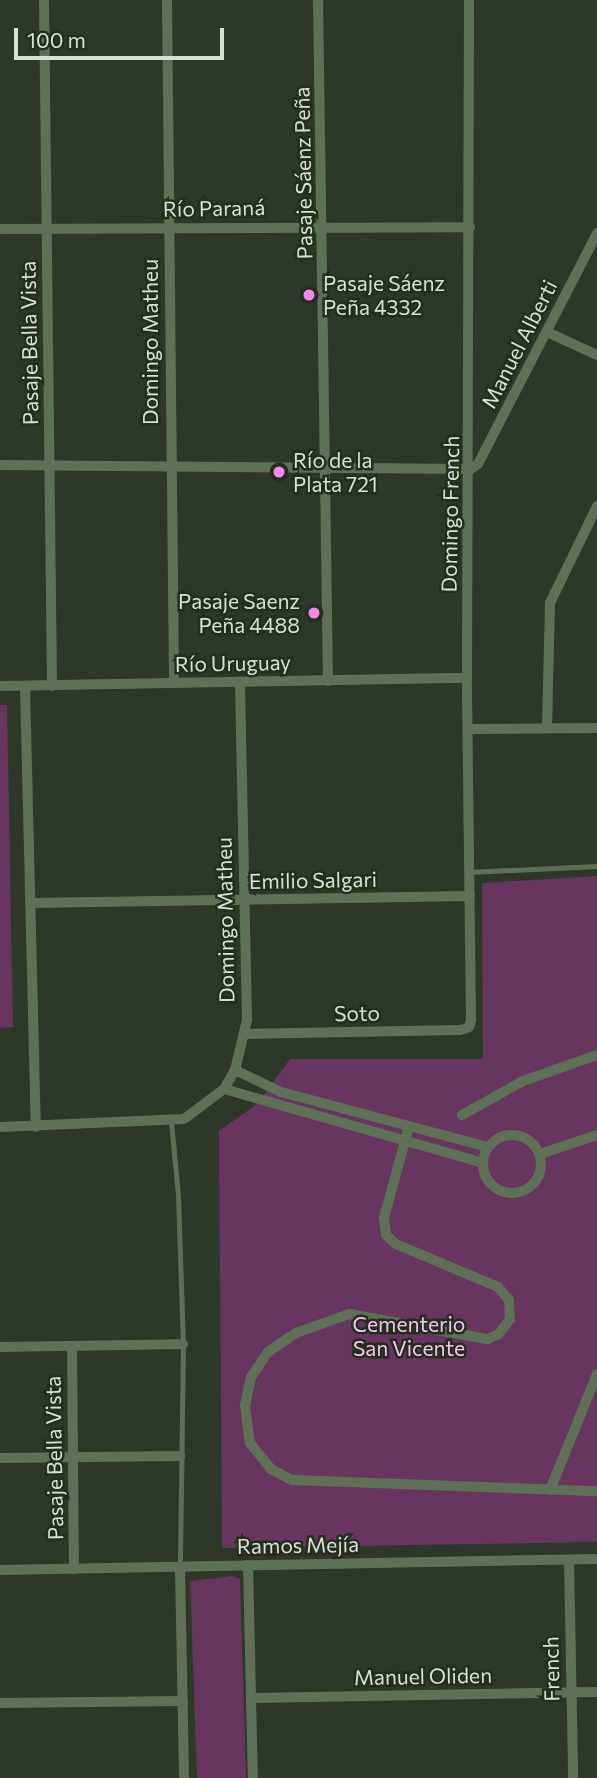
<!DOCTYPE html>
<html>
<head>
<meta charset="utf-8">
<style>
  body { margin:0 }
  #map { position:relative; width:597px; height:1778px; overflow:hidden; background:#2d3829; font-family:Commissioner,sans-serif }
  div>[style] { position:absolute }
  .green>* { inset:0; background:#673560 }
  .lane>* { height:5px; margin:-2.5px; padding:0 2.5px; transform-origin:2.5px; border-radius:2.5px; background:#5e7157 }
  .street>* { height:10px; margin:-5px; padding:0 5px; transform-origin:5px; border-radius:5px; background:#5e7157 }
  .street>.ring { margin:-5px; padding:0; box-sizing:content-box; background:none; border:10px solid #5e7157; border-radius:50% }
  .dots>* { width:19px; height:19px; translate:-50% -50%; box-sizing:border-box; border:4px solid #232e1f; border-radius:50% }
  span { translate:-50% -50%; white-space:nowrap; text-align:center; line-height:1.15; -webkit-text-stroke:5px #232e1f; paint-order:stroke }
  .street-label { font-size:21px; color:#d9e0d7 }
  .poi-label { font-size:21px; color:#d9e0d7 }
  .left { translate:0 -50%; text-align:left }
  .right { translate:-100% -50%; text-align:right }
  .park-label { font-size:21px; color:#f8c4ee }
  .scale { position:absolute; left:14px; top:28px; width:210px; height:32px; box-sizing:border-box; border:4px solid #d9e0d7; border-top:0; padding-left:9px; font-size:21px; line-height:24px; white-space:nowrap; color:#d9e0d7; -webkit-text-stroke:5px #232e1f; paint-order:stroke }
</style>
</head>
<body>
<div id="map">
  <div class="green">
    <i style="clip-path:polygon(0 705px,7px 705px,13px 1027px,0 1028px)"></i>
    <i style="clip-path:polygon(597px 876px,597px 1542px,222px 1548px,219px 1131px,257px 1104px,290px 1059px,483px 1059px,482px 883px)"></i>
    <i style="clip-path:polygon(233px 1576px,240px 1579px,246px 1778px,197px 1778px,190px 1581px)"></i>
  </div>
  <div class="lane">
    <i style="left:469px;top:872px;width:128px;rotate:-2.7deg"></i>
    <i style="left:171px;top:1122px;width:73px;rotate:84.5deg"></i>
    <i style="left:178px;top:1195px;width:149px;rotate:88.1deg"></i>
    <i style="left:183px;top:1344px;width:222px;rotate:90.8deg"></i>
  </div>
  <div class="street">
    <i style="left:44px;top:0;width:686px;rotate:89.33deg"></i>
    <i style="left:167px;top:0;width:683px;rotate:89.41deg"></i>
    <i style="left:318px;top:0;width:681px;rotate:89.16deg"></i>
    <i style="left:0;top:229px;width:470px;rotate:-0.2deg"></i>
    <i style="left:547px;top:332px;width:55px;rotate:24.7deg"></i>
    <i style="left:0;top:465px;width:471px;rotate:0.5deg"></i>
    <i style="left:471px;top:469px;width:9px;rotate:-36deg"></i>
    <i style="left:478px;top:464px;width:260px;rotate:-62.7deg"></i>
    <i style="left:0;top:686px;width:467px;rotate:-1deg"></i>
    <i style="left:25px;top:686px;width:441px;rotate:88.6deg"></i>
    <i style="left:547px;top:727px;width:124px;rotate:-88.6deg"></i>
    <i style="left:550px;top:603px;width:108px;rotate:-64.1deg"></i>
    <i style="left:468px;top:729px;width:129px;rotate:-0.4deg"></i>
    <i style="left:30px;top:903px;width:440px;rotate:-0.9deg"></i>
    <i style="left:246px;top:1034px;width:214px;rotate:-1.1deg"></i>
    <i style="left:460px;top:1030px;width:9px;rotate:-18deg"></i>
    <i style="left:469px;top:1027px;width:7px;rotate:-74deg"></i>
    <i style="left:471px;top:1020px;width:342px;rotate:-90.7deg"></i>
    <i style="left:467px;top:678px;width:678px;rotate:-89.83deg"></i>
    <i style="left:235px;top:1070px;width:51px;rotate:25.6deg"></i>
    <i style="left:281px;top:1092px;width:214px;rotate:14.9deg"></i>
    <i style="left:224px;top:1089px;width:269px;rotate:15.9deg"></i>
    <i style="left:462px;top:1115px;width:70px;rotate:-29.1deg"></i>
    <i style="left:523px;top:1081px;width:78px;rotate:-19.4deg"></i>
    <i style="left:409px;top:1126px;width:95px;rotate:105.2deg"></i>
    <i style="left:384px;top:1218px;width:17px;rotate:83deg"></i>
    <i style="left:386px;top:1235px;width:13px;rotate:42deg"></i>
    <i style="left:396px;top:1244px;width:111px;rotate:22.9deg"></i>
    <i style="left:498px;top:1287px;width:17px;rotate:50deg"></i>
    <i style="left:509px;top:1300px;width:19px;rotate:87deg"></i>
    <i style="left:510px;top:1319px;width:19px;rotate:126deg"></i>
    <i style="left:499px;top:1334px;width:13px;rotate:157deg"></i>
    <i style="left:487px;top:1339px;width:140px;rotate:-169.7deg"></i>
    <i style="left:349px;top:1314px;width:56px;rotate:160.3deg"></i>
    <i style="left:296px;top:1333px;width:34px;rotate:146deg"></i>
    <i style="left:268px;top:1352px;width:30px;rotate:124deg"></i>
    <i style="left:251px;top:1377px;width:29px;rotate:102deg"></i>
    <i style="left:245px;top:1405px;width:38px;rotate:83deg"></i>
    <i style="left:250px;top:1443px;width:33px;rotate:51deg"></i>
    <i style="left:271px;top:1469px;width:24px;rotate:28deg"></i>
    <i style="left:292px;top:1480px;width:305px;rotate:2.1deg"></i>
    <i style="left:0;top:1127px;width:184px;rotate:-2.5deg"></i>
    <i style="left:184px;top:1119px;width:50px;rotate:-36.9deg"></i>
    <i style="left:224px;top:1089px;width:22px;rotate:-60deg"></i>
    <i style="left:235px;top:1070px;width:51px;rotate:-76.5deg"></i>
    <i style="left:247px;top:1020px;width:338px;rotate:-91.2deg"></i>
    <i class="ring" style="left:483px;top:1135px;width:48px;height:48px"></i>
    <i style="left:540px;top:1154px;width:60px;rotate:-18.4deg"></i>
    <i style="left:72px;top:1346px;width:223px;rotate:89.5deg"></i>
    <i style="left:0;top:1347px;width:183px;rotate:-0.9deg"></i>
    <i style="left:0;top:1458px;width:180px;rotate:-0.6deg"></i>
    <i style="left:550px;top:1490px;width:125px;rotate:-67.9deg"></i>
    <i style="left:569px;top:1560px;width:218px;rotate:88.9deg"></i>
    <i style="left:248px;top:1565px;width:213px;rotate:88.7deg"></i>
    <i style="left:180px;top:1567px;width:211px;rotate:88.9deg"></i>
    <i style="left:0;top:1570px;width:597px;rotate:-1.06deg"></i>
    <i style="left:251px;top:1698px;width:346px;rotate:-1deg"></i>
    <i style="left:0;top:1703px;width:183px;rotate:-0.6deg"></i>
  </div>
  <div class="dots">
    <i style="left:309px;top:295px;background:#f987e9"></i>
    <i style="left:279px;top:472px;background:#f987e9"></i>
    <i style="left:314px;top:613px;background:#f987e9"></i>
  </div>
  <div class="street-label">
    <span style="left:303px;top:173px;rotate:-91deg">Pasaje Sáenz Peña</span>
    <span style="left:214px;top:208px;rotate:-1deg">Río Paraná</span>
    <span style="left:150px;top:342px;rotate:-90deg">Domingo Matheu</span>
    <span style="left:29px;top:343px;rotate:-91deg">Pasaje Bella Vista</span>
    <span style="left:519px;top:344px;rotate:-63deg">Manuel Alberti</span>
    <span style="left:450px;top:514px;rotate:-89deg">Domingo French</span>
    <span style="left:233px;top:663px;rotate:-1deg">Río Uruguay</span>
    <span style="left:313px;top:880px;rotate:-1deg">Emilio Salgari</span>
    <span style="left:225px;top:920px;rotate:-91deg">Domingo Matheu</span>
    <span style="left:357px;top:1013px;rotate:-1deg">Soto</span>
    <span style="left:54px;top:1458px;rotate:-91deg">Pasaje Bella Vista</span>
    <span style="left:298px;top:1545px;rotate:-1deg">Ramos Mejía</span>
    <span style="left:551px;top:1669px;rotate:-91deg">French</span>
    <span style="left:423px;top:1676px;rotate:-1deg">Manuel Oliden</span>
  </div>
  <div class="poi-label">
    <span class="left" style="left:323px;top:295px">Pasaje Sáenz<br>Peña 4332</span>
    <span class="left" style="left:293px;top:472px">Río de la<br>Plata 721</span>
    <span class="right" style="left:300px;top:613px">Pasaje Saenz<br>Peña 4488</span>
  </div>
  <div class="park-label">
    <span style="left:409px;top:1336px">Cementerio<br>San Vicente</span>
  </div>
  <div class="scale">100 m</div>
</div>
</body>
</html>
